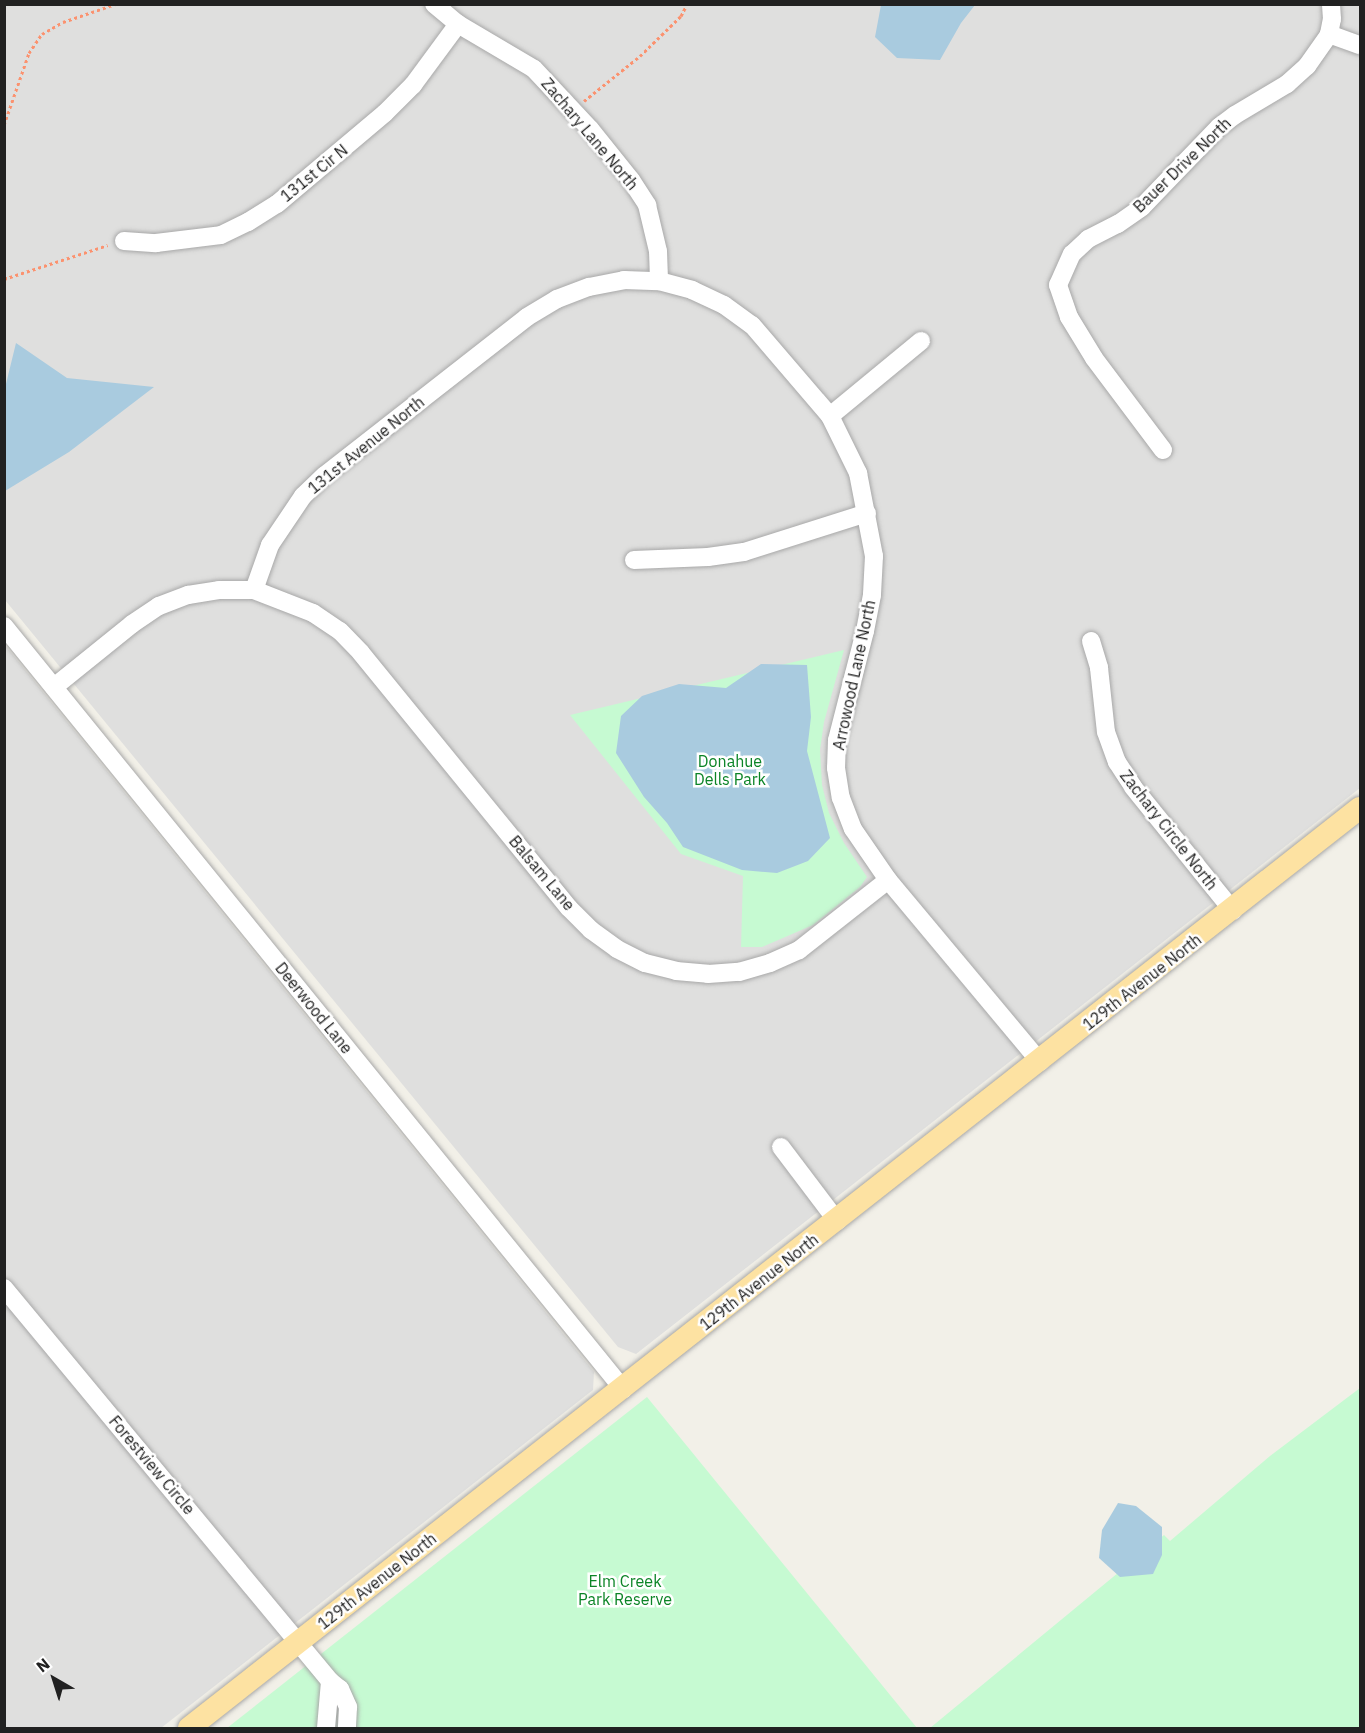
<!DOCTYPE html>
<html>
<head>
<meta charset="utf-8">
<style>
  body { margin:0 }
  #map { position:relative; width:1365px; height:1733px; overflow:hidden; background:#f2f0e8; font-family:"IBM Plex Sans",sans-serif }
  div>[style] { position:absolute }
  .residential>* { inset:0; background:#dfdfde }
  .park>* { inset:0; background:#c6fad2 }
  .water>* { inset:0; background:#a9cbdf }
  .path>* { height:3px; margin-top:-1.5px; transform-origin:0; background:repeating-linear-gradient(90deg,#fb926f 0 3px,transparent 0 6px) }
  .roads { filter:drop-shadow(0 0 2px #a8a8a8) drop-shadow(0 0 2px #a8a8a8) }
  .minor>* { height:18px; margin:-9px; padding:0 9px; transform-origin:9px; border-radius:9px; background:#fff }
  .major>* { height:22px; margin:-11px; padding:0 11px; transform-origin:11px; border-radius:11px; background:#fde2a2 }
  span { translate:-50% -50%; white-space:nowrap; text-align:center; line-height:1.15; -webkit-text-stroke:5px #fff; paint-order:stroke }
  .street-label { font-size:16px; color:#212121 }
  .park-label { font-size:16px; color:#0b8426 }
  .frame { position:absolute; inset:0; border:6px solid #212121; pointer-events:none }
  .north { position:absolute; left:24px; top:1649px; width:60px; height:60px; -webkit-text-stroke:4px #fff; paint-order:stroke; rotate:321deg; font-size:16px; font-weight:700; line-height:24px; text-align:center; color:#212121 }
  .north::after { content:''; display:block; margin:auto; width:21px; height:27px; background:#212121; clip-path:polygon(50% 0,100% 100%,50% 72%,0 100%) }
</style>
</head>
<body>
<div id="map">
  <div class="residential">
    <i style="clip-path:polygon(4px 5px,1360px 5px,1360px 788px,636px 1354px,618px 1347px,5px 600px)"></i>
    <i style="clip-path:polygon(4px 644px,594px 1372px,593px 1390px,161px 1728px,5px 1728px)"></i>
  </div>
  <div class="park">
    <i style="clip-path:polygon(844px 650px,824px 722px,820px 750px,822px 785px,829px 813px,844px 843px,867px 877px,860px 887px,813px 925px,762px 947px,741px 947px,743px 876px,681px 854px,570px 715px)"></i>
    <i style="clip-path:polygon(1360px 1388px,1360px 1728px,930px 1728px,1164px 1535px,1170px 1541px,1270px 1456px)"></i>
    <i style="clip-path:polygon(647px 1397px,917px 1728px,227px 1728px)"></i>
  </div>
  <div class="water">
    <i style="clip-path:polygon(881px 5px,881px 4px,975px 5px,961px 23px,940px 60px,897px 58px,875px 37px)"></i>
    <i style="clip-path:polygon(16px 343px,67px 378px,154px 387px,69px 452px,5px 491px,5px 388px)"></i>
    <i style="clip-path:polygon(761px 664px,807px 665px,811px 717px,807px 751px,830px 838px,808px 861px,777px 873px,742px 870px,683px 847px,667px 823px,644px 797px,616px 753px,621px 716px,642px 696px,679px 684px,726px 688px)"></i>
    <i style="clip-path:polygon(1118px 1503px,1136px 1506px,1162px 1527px,1162px 1555px,1153px 1574px,1120px 1577px,1099px 1558px,1102px 1530px)"></i>
  </div>
  <div class="path">
    <i style="left:584px;top:101px;width:72px;rotate:-38.8deg"></i>
    <i style="left:640px;top:56px;width:57px;rotate:-44.3deg"></i>
    <i style="left:681px;top:16px;width:13px;rotate:-63deg"></i>
    <i style="left:4px;top:125px;width:76px;rotate:-70.9deg"></i>
    <i style="left:29px;top:53px;width:23px;rotate:-56deg"></i>
    <i style="left:42px;top:34px;width:24px;rotate:-30deg"></i>
    <i style="left:63px;top:22px;width:56px;rotate:-18.8deg"></i>
    <i style="left:4px;top:279px;width:109px;rotate:-18.1deg"></i>
  </div>
  <div class="roads">
    <div class="minor">
      <i style="left:434px;top:4px;width:31px;rotate:40deg"></i>
      <i style="left:458px;top:24px;width:88px;rotate:30.6deg"></i>
      <i style="left:534px;top:69px;width:82px;rotate:47deg"></i>
      <i style="left:590px;top:129px;width:65px;rotate:51.2deg"></i>
      <i style="left:631px;top:180px;width:30px;rotate:57deg"></i>
      <i style="left:647px;top:205px;width:47px;rotate:76.6deg"></i>
      <i style="left:658px;top:251px;width:30px;rotate:88deg"></i>
      <i style="left:1329px;top:34px;width:33px;rotate:20deg"></i>
      <i style="left:124px;top:241px;width:32px;rotate:4deg"></i>
      <i style="left:156px;top:243px;width:65px;rotate:-7deg"></i>
      <i style="left:221px;top:235px;width:30px;rotate:-26deg"></i>
      <i style="left:248px;top:222px;width:34px;rotate:-32deg"></i>
      <i style="left:277px;top:204px;width:141px;rotate:-40.1deg"></i>
      <i style="left:385px;top:113px;width:40px;rotate:-45deg"></i>
      <i style="left:413px;top:85px;width:76px;rotate:-53.6deg"></i>
      <i style="left:830px;top:416px;width:118px;rotate:-39.5deg"></i>
      <i style="left:1163px;top:450px;width:115px;rotate:-126.9deg"></i>
      <i style="left:1094px;top:358px;width:48px;rotate:-121.4deg"></i>
      <i style="left:1069px;top:317px;width:34px;rotate:-109deg"></i>
      <i style="left:1058px;top:285px;width:34px;rotate:-66deg"></i>
      <i style="left:1072px;top:254px;width:22px;rotate:-43deg"></i>
      <i style="left:1088px;top:239px;width:34px;rotate:-27deg"></i>
      <i style="left:1118px;top:224px;width:29px;rotate:-35deg"></i>
      <i style="left:1142px;top:207px;width:111px;rotate:-46.1deg"></i>
      <i style="left:1219px;top:127px;width:20px;rotate:-37deg"></i>
      <i style="left:1235px;top:115px;width:61px;rotate:-30.8deg"></i>
      <i style="left:1287px;top:84px;width:27px;rotate:-42deg"></i>
      <i style="left:1307px;top:66px;width:39px;rotate:-55deg"></i>
      <i style="left:1329px;top:34px;width:15px;rotate:-79deg"></i>
      <i style="left:1332px;top:19px;width:15px;rotate:-94deg"></i>
      <i style="left:634px;top:560px;width:74px;rotate:-2.3deg"></i>
      <i style="left:708px;top:557px;width:36px;rotate:-8deg"></i>
      <i style="left:744px;top:552px;width:129px;rotate:-17.6deg"></i>
      <i style="left:254px;top:590px;width:48px;rotate:-70.4deg"></i>
      <i style="left:270px;top:545px;width:59px;rotate:-56deg"></i>
      <i style="left:303px;top:496px;width:30px;rotate:-44deg"></i>
      <i style="left:325px;top:475px;width:256px;rotate:-38deg"></i>
      <i style="left:527px;top:317px;width:35px;rotate:-31deg"></i>
      <i style="left:557px;top:299px;width:34px;rotate:-21deg"></i>
      <i style="left:589px;top:287px;width:36px;rotate:-11deg"></i>
      <i style="left:624px;top:280px;width:35px;rotate:2deg"></i>
      <i style="left:659px;top:281px;width:34px;rotate:15deg"></i>
      <i style="left:692px;top:290px;width:35px;rotate:25deg"></i>
      <i style="left:724px;top:305px;width:34px;rotate:36deg"></i>
      <i style="left:752px;top:325px;width:120px;rotate:49.4deg"></i>
      <i style="left:830px;top:416px;width:64px;rotate:63.8deg"></i>
      <i style="left:858px;top:473px;width:85px;rotate:79.1deg"></i>
      <i style="left:874px;top:556px;width:39px;rotate:93deg"></i>
      <i style="left:872px;top:595px;width:37px;rotate:101deg"></i>
      <i style="left:865px;top:631px;width:113px;rotate:104.4deg"></i>
      <i style="left:837px;top:740px;width:28px;rotate:92deg"></i>
      <i style="left:836px;top:768px;width:30px;rotate:81deg"></i>
      <i style="left:841px;top:798px;width:33px;rotate:69deg"></i>
      <i style="left:853px;top:829px;width:62px;rotate:55.5deg"></i>
      <i style="left:888px;top:880px;width:237px;rotate:50.1deg"></i>
      <i style="left:4px;top:626px;width:983px;rotate:50.95deg"></i>
      <i style="left:1091px;top:641px;width:28px;rotate:73deg"></i>
      <i style="left:1099px;top:668px;width:64px;rotate:83.8deg"></i>
      <i style="left:1106px;top:732px;width:32px;rotate:70deg"></i>
      <i style="left:1117px;top:762px;width:30px;rotate:57deg"></i>
      <i style="left:1133px;top:787px;width:159px;rotate:51.1deg"></i>
      <i style="left:54px;top:687px;width:100px;rotate:-38.9deg"></i>
      <i style="left:132px;top:624px;width:32px;rotate:-34deg"></i>
      <i style="left:159px;top:606px;width:31px;rotate:-21deg"></i>
      <i style="left:188px;top:595px;width:31px;rotate:-9deg"></i>
      <i style="left:219px;top:590px;width:35px"></i>
      <i style="left:254px;top:590px;width:63px;rotate:21.3deg"></i>
      <i style="left:313px;top:613px;width:32px;rotate:34deg"></i>
      <i style="left:340px;top:631px;width:30px;rotate:46deg"></i>
      <i style="left:361px;top:653px;width:329px;rotate:50.8deg"></i>
      <i style="left:569px;top:908px;width:31px;rotate:45deg"></i>
      <i style="left:591px;top:930px;width:32px;rotate:36deg"></i>
      <i style="left:617px;top:949px;width:31px;rotate:27deg"></i>
      <i style="left:645px;top:963px;width:32px;rotate:14deg"></i>
      <i style="left:676px;top:971px;width:32px;rotate:5deg"></i>
      <i style="left:708px;top:974px;width:31px;rotate:-4deg"></i>
      <i style="left:739px;top:972px;width:32px;rotate:-16deg"></i>
      <i style="left:770px;top:963px;width:32px;rotate:-24deg"></i>
      <i style="left:799px;top:950px;width:113px;rotate:-38.2deg"></i>
      <i style="left:781px;top:1147px;width:93px;rotate:52.9deg"></i>
      <i style="left:4px;top:1288px;width:511px;rotate:50.32deg"></i>
      <i style="left:330px;top:1681px;width:13px;rotate:39deg"></i>
      <i style="left:340px;top:1689px;width:20px;rotate:66deg"></i>
      <i style="left:348px;top:1707px;width:21px;rotate:93deg"></i>
      <i style="left:326px;top:1728px;width:47px;rotate:-85.1deg"></i>
    </div>
    <div class="major">
      <i style="left:189px;top:1728px;width:1489px;rotate:-38.16deg"></i>
    </div>
  </div>
  <div class="street-label">
    <span style="left:590px;top:134px;rotate:50deg">Zachary Lane North</span>
    <span style="left:1182px;top:165px;rotate:-44deg">Bauer Drive North</span>
    <span style="left:314px;top:173px;rotate:-39deg">131st Cir N</span>
    <span style="left:366px;top:445px;rotate:-39deg">131st Avenue North</span>
    <span style="left:854px;top:675px;rotate:-78deg">Arrowood Lane North</span>
    <span style="left:1169px;top:830px;rotate:52deg">Zachary Circle North</span>
    <span style="left:542px;top:873px;rotate:50deg">Balsam Lane</span>
    <span style="left:1142px;top:982px;rotate:-38deg">129th Avenue North</span>
    <span style="left:314px;top:1008px;rotate:51deg">Deerwood Lane</span>
    <span style="left:759px;top:1282px;rotate:-38deg">129th Avenue North</span>
    <span style="left:152px;top:1465px;rotate:50deg">Forestview Circle</span>
    <span style="left:377px;top:1581px;rotate:-38deg">129th Avenue North</span>
  </div>
  <div class="park-label">
    <span style="left:730px;top:770px">Donahue<br>Dells Park</span>
    <span style="left:625px;top:1590px">Elm Creek<br>Park Reserve</span>
  </div>
  <div class="frame"></div>
  <div class="north">N</div>
</div>
</body>
</html>
